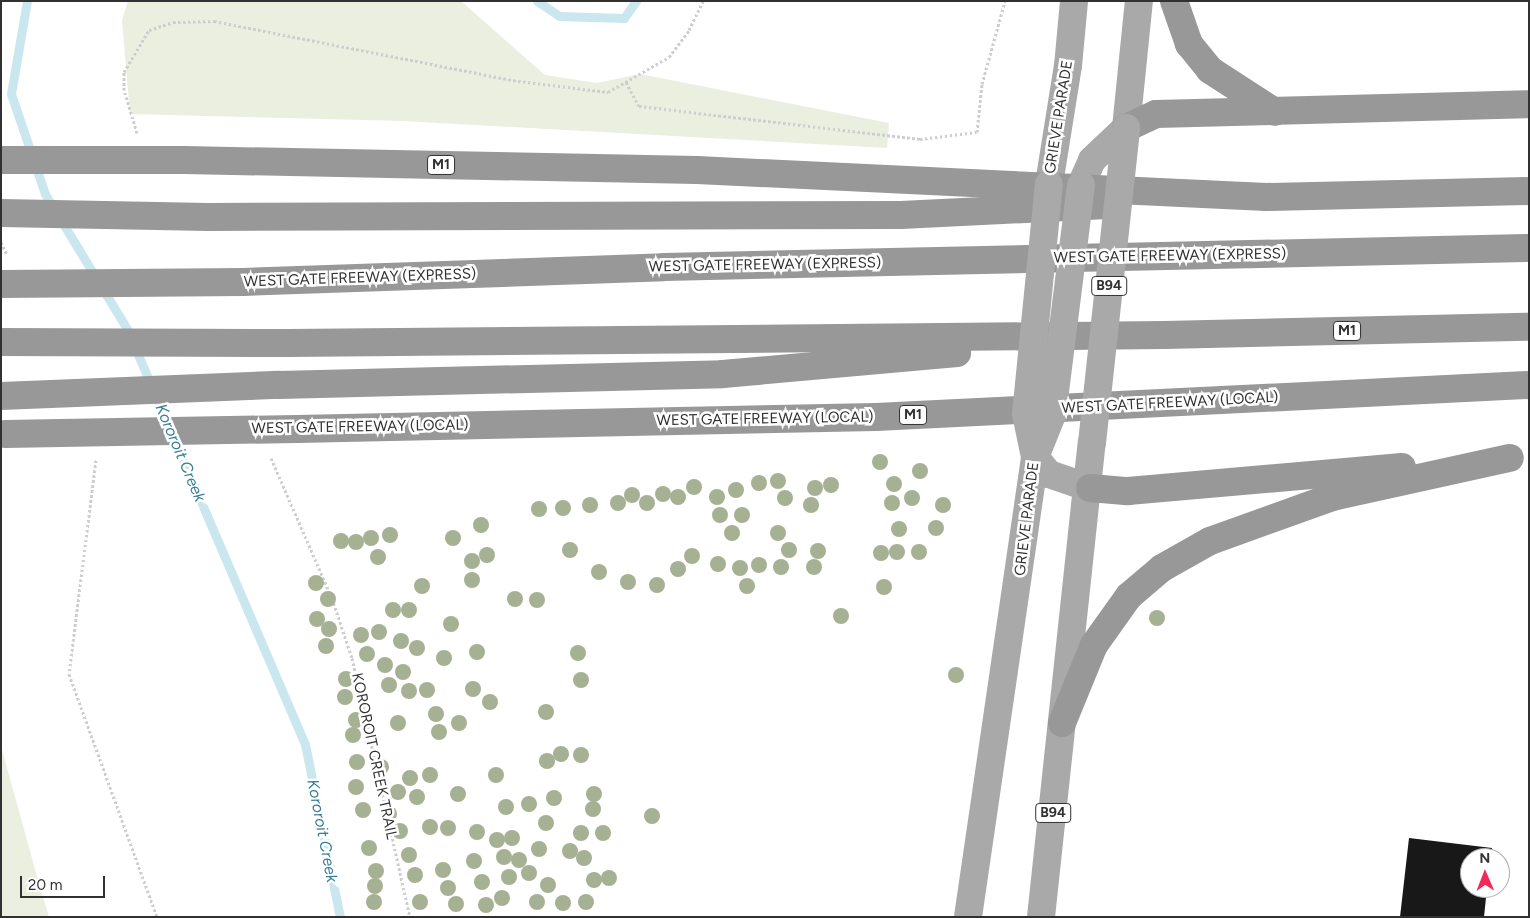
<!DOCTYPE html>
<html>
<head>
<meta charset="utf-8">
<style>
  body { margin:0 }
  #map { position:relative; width:1530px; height:918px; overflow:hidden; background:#fff; font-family:Figtree,sans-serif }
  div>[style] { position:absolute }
  .green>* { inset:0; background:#eaefdf }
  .stream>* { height:9px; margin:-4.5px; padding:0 4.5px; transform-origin:4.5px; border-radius:4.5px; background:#cae7f0 }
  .building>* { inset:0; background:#181818 }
  .path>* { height:3px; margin-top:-1.5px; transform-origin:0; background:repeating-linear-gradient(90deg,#cecece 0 2.5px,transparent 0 5px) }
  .primary>* { height:28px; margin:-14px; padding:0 14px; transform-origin:14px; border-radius:14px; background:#a9a9a9 }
  .motorway>* { height:28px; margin:-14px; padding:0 14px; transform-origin:14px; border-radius:14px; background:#989898 }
  .primary-bridge>* { height:28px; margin:-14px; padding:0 14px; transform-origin:14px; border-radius:14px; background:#a9a9a9 }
  .motorway-bridge>* { height:28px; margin:-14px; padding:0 14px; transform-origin:14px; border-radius:14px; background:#989898 }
  .trees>* { width:16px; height:16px; margin:-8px; border-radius:50%; background:#a6b193 }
  span { translate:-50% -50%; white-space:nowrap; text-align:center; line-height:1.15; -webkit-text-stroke:5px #fff; paint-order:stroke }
  .shield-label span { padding:1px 4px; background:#fff; border:1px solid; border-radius:4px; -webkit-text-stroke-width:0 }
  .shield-label { font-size:14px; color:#313131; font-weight:700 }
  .street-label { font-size:15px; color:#313131 }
  .water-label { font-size:16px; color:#367e94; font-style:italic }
  .frame { position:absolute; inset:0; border:2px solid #313131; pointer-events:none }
  .north { position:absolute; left:1460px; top:848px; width:50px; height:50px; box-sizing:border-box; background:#fff; border:1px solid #adadad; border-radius:50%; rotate:359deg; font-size:14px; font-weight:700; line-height:20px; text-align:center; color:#313131 }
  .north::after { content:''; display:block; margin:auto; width:18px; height:22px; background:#f32957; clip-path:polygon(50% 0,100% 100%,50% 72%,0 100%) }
  .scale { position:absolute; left:20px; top:876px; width:85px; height:22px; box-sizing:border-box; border:2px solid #313131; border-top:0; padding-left:6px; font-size:15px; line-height:18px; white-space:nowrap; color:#313131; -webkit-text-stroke:4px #fff; paint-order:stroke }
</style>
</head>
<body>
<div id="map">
  <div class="green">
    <i style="clip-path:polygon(128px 1px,461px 1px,545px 75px,597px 83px,640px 74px,889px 123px,887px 148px,404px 121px,130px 114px,122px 20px)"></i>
    <i style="clip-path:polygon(1px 746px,38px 880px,49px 917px,1px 917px)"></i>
  </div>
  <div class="stream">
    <i style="left:27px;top:1px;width:94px;rotate:99.8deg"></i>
    <i style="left:11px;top:94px;width:106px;rotate:71.2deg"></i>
    <i style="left:45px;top:194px;width:158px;rotate:58.7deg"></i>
    <i style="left:127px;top:329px;width:452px;rotate:66.8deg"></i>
    <i style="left:305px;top:744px;width:177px;rotate:78.6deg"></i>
    <i style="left:537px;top:1px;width:27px;rotate:34deg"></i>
    <i style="left:559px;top:16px;width:65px;rotate:1.8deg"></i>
    <i style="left:624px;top:18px;width:21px;rotate:-55deg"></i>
  </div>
  <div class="building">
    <i style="clip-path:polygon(1409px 838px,1492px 848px,1491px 858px,1470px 858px,1470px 888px,1487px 888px,1484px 917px,1400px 917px)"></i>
  </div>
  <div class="path">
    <i style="left:626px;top:82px;width:27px;rotate:62deg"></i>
    <i style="left:639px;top:106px;width:283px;rotate:6.7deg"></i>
    <i style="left:920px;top:139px;width:57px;rotate:-7deg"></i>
    <i style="left:977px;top:132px;width:48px;rotate:-84.1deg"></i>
    <i style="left:982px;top:84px;width:86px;rotate:-74.5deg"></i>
    <i style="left:137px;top:133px;width:45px;rotate:-106.8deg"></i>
    <i style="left:124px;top:90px;width:18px;rotate:-90deg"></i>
    <i style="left:124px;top:72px;width:49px;rotate:-59.2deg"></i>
    <i style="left:149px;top:30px;width:25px;rotate:-18deg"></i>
    <i style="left:173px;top:22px;width:41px;rotate:-1.4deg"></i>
    <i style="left:214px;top:21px;width:310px;rotate:11.2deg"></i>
    <i style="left:518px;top:81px;width:91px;rotate:7deg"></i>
    <i style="left:608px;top:92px;width:70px;rotate:-29.8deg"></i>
    <i style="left:669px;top:57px;width:34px;rotate:-53deg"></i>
    <i style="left:689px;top:30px;width:32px;rotate:-64deg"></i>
    <i style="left:1px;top:242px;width:14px;rotate:65deg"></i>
    <i style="left:271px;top:458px;width:153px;rotate:66.5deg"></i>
    <i style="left:332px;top:598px;width:63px;rotate:71.6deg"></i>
    <i style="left:352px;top:658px;width:265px;rotate:77.4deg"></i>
    <i style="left:96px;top:460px;width:216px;rotate:97.2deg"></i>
    <i style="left:69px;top:674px;width:258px;rotate:70.1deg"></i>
  </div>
  <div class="primary">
    <i style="left:1049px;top:184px;width:120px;rotate:-80.9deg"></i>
    <i style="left:1068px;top:66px;width:65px;rotate:-84.7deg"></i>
    <i style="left:1081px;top:185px;width:27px;rotate:-66deg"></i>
    <i style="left:1092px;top:160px;width:47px;rotate:-43.3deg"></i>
    <i style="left:1126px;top:128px;width:128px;rotate:-84.2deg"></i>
    <i style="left:1035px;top:457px;width:22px;rotate:51deg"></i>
    <i style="left:1049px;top:474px;width:43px;rotate:18.9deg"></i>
    <i style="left:968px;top:917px;width:465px;rotate:-81.7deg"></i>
    <i style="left:1041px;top:917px;width:477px;rotate:-83.9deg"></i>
  </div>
  <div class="motorway">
    <i style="left:1174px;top:1px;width:46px;rotate:70.8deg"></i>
    <i style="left:1189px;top:44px;width:33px;rotate:51deg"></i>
    <i style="left:1210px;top:70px;width:77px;rotate:32.9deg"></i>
    <i style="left:1126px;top:128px;width:33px;rotate:-25deg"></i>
    <i style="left:1156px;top:114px;width:373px;rotate:-1.5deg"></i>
    <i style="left:184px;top:160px;width:513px;rotate:1.12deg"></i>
    <i style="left:697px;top:170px;width:570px;rotate:2.72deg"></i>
    <i style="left:1266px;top:197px;width:263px;rotate:-1.3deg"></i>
    <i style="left:208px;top:217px;width:693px;rotate:-0.17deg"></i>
    <i style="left:901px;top:215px;width:201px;rotate:-2.8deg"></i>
    <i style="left:243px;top:282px;width:421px;rotate:-2deg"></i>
    <i style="left:664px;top:267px;width:865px;rotate:-1.26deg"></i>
    <i style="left:287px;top:343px;width:878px;rotate:-0.52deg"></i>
    <i style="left:1165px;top:335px;width:364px;rotate:-1.3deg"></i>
    <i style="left:279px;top:385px;width:444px;rotate:-1.4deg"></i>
    <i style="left:723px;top:374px;width:235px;rotate:-5.1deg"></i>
    <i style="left:297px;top:429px;width:579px;rotate:-1.19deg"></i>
    <i style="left:876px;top:417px;width:654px;rotate:-2.81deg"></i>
    <i style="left:1090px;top:488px;width:38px;rotate:5deg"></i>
    <i style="left:1128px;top:491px;width:275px;rotate:-5deg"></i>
    <i style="left:1062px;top:723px;width:84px;rotate:-67.7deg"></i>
    <i style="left:1094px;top:645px;width:60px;rotate:-54.5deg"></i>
    <i style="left:1129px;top:596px;width:43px;rotate:-40.3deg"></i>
    <i style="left:1162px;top:568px;width:55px;rotate:-29.4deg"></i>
    <i style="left:1210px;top:541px;width:130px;rotate:-19.8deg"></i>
    <i style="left:1332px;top:497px;width:182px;rotate:-12.4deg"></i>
  </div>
  <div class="primary-bridge">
    <i style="left:1092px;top:443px;width:317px;rotate:-83.8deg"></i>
    <i style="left:1035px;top:457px;width:45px;rotate:-68deg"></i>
    <i style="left:1052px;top:415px;width:232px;rotate:-82.8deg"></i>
    <i style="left:1035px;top:457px;width:44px;rotate:-101.8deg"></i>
    <i style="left:1026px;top:414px;width:231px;rotate:-84.3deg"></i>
  </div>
  <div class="motorway-bridge">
    <i style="left:1px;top:160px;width:183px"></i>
    <i style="left:1px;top:213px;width:207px;rotate:1.1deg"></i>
    <i style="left:1px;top:284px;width:242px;rotate:-0.5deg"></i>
    <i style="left:2px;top:342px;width:285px;rotate:0.2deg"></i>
    <i style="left:1px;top:396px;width:278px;rotate:-2.3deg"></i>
    <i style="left:5px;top:434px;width:292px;rotate:-1deg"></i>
  </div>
  <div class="trees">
    <i style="left:880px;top:462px"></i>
    <i style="left:920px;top:471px"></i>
    <i style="left:778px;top:481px"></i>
    <i style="left:759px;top:483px"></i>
    <i style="left:894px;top:484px"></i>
    <i style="left:831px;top:485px"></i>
    <i style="left:694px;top:487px"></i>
    <i style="left:815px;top:488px"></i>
    <i style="left:736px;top:490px"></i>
    <i style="left:663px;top:494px"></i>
    <i style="left:632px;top:495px"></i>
    <i style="left:678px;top:497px"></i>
    <i style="left:717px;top:497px"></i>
    <i style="left:785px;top:498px"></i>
    <i style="left:912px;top:498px"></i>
    <i style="left:618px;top:503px"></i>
    <i style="left:647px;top:503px"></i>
    <i style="left:892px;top:503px"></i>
    <i style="left:590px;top:505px"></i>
    <i style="left:811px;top:505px"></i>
    <i style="left:943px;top:505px"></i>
    <i style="left:563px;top:508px"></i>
    <i style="left:539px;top:509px"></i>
    <i style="left:720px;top:515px"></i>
    <i style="left:742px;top:515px"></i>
    <i style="left:481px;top:525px"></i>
    <i style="left:936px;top:528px"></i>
    <i style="left:899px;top:529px"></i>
    <i style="left:732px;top:533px"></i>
    <i style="left:778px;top:533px"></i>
    <i style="left:390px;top:535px"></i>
    <i style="left:371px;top:538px"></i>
    <i style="left:453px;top:538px"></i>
    <i style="left:341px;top:541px"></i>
    <i style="left:356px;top:542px"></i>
    <i style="left:570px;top:550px"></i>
    <i style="left:789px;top:550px"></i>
    <i style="left:818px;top:551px"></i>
    <i style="left:897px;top:552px"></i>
    <i style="left:919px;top:552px"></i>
    <i style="left:881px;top:553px"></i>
    <i style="left:487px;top:555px"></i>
    <i style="left:692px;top:556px"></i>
    <i style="left:378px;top:557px"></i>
    <i style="left:472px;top:561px"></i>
    <i style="left:718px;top:564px"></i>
    <i style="left:759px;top:565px"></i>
    <i style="left:781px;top:567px"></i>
    <i style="left:814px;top:567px"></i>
    <i style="left:740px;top:568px"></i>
    <i style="left:678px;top:569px"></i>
    <i style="left:599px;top:572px"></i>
    <i style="left:472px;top:580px"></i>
    <i style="left:628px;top:582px"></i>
    <i style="left:316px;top:583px"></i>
    <i style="left:657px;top:585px"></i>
    <i style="left:422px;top:586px"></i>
    <i style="left:747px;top:586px"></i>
    <i style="left:884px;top:587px"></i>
    <i style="left:328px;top:599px"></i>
    <i style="left:515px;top:599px"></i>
    <i style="left:537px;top:600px"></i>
    <i style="left:393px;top:610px"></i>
    <i style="left:409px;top:610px"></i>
    <i style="left:841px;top:616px"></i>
    <i style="left:1157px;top:618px"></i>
    <i style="left:317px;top:619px"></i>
    <i style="left:451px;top:624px"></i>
    <i style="left:329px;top:629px"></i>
    <i style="left:379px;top:632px"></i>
    <i style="left:361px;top:635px"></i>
    <i style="left:401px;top:641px"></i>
    <i style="left:326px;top:646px"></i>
    <i style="left:417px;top:648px"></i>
    <i style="left:477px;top:652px"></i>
    <i style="left:578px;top:653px"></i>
    <i style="left:367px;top:654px"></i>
    <i style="left:444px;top:658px"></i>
    <i style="left:385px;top:665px"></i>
    <i style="left:403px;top:672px"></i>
    <i style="left:956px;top:675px"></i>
    <i style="left:346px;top:679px"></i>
    <i style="left:581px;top:680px"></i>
    <i style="left:389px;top:685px"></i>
    <i style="left:473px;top:689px"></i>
    <i style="left:427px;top:690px"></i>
    <i style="left:409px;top:691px"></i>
    <i style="left:345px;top:697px"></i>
    <i style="left:490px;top:702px"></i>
    <i style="left:546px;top:712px"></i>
    <i style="left:436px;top:714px"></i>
    <i style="left:356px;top:720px"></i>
    <i style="left:398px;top:723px"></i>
    <i style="left:459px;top:723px"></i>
    <i style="left:439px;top:732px"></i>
    <i style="left:353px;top:735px"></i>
    <i style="left:561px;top:754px"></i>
    <i style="left:581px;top:755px"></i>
    <i style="left:547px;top:761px"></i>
    <i style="left:357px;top:762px"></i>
    <i style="left:381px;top:767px"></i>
    <i style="left:430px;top:775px"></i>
    <i style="left:496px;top:775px"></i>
    <i style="left:410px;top:778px"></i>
    <i style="left:356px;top:787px"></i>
    <i style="left:398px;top:792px"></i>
    <i style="left:458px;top:794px"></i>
    <i style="left:594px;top:794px"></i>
    <i style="left:417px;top:797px"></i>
    <i style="left:554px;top:798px"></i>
    <i style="left:529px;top:804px"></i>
    <i style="left:506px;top:807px"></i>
    <i style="left:593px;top:809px"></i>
    <i style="left:363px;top:810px"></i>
    <i style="left:389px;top:814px"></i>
    <i style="left:652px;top:816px"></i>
    <i style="left:546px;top:823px"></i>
    <i style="left:430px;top:827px"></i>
    <i style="left:448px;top:828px"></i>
    <i style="left:400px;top:831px"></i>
    <i style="left:477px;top:832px"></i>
    <i style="left:581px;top:833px"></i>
    <i style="left:603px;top:833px"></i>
    <i style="left:512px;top:838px"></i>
    <i style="left:497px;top:840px"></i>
    <i style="left:369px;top:848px"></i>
    <i style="left:539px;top:849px"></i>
    <i style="left:570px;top:851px"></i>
    <i style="left:409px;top:855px"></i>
    <i style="left:504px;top:857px"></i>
    <i style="left:584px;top:858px"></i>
    <i style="left:519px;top:860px"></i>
    <i style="left:474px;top:861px"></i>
    <i style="left:443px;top:870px"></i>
    <i style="left:376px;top:871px"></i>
    <i style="left:529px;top:873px"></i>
    <i style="left:415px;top:875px"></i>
    <i style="left:509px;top:877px"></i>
    <i style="left:609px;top:878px"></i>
    <i style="left:594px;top:880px"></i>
    <i style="left:482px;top:882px"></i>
    <i style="left:548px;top:885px"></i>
    <i style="left:375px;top:886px"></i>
    <i style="left:448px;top:888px"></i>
    <i style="left:502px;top:898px"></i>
    <i style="left:374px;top:902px"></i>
    <i style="left:420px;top:902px"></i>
    <i style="left:537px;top:902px"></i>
    <i style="left:586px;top:902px"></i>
    <i style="left:563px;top:903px"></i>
    <i style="left:456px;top:904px"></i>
    <i style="left:486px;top:905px"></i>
  </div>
  <div class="shield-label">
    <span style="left:441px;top:165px">M1</span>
    <span style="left:1109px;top:286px">B94</span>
    <span style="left:1347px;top:331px">M1</span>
    <span style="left:913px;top:415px">M1</span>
    <span style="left:1053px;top:813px">B94</span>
  </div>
  <div class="street-label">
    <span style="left:1059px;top:117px;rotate:-81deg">GRIEVE PARADE</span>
    <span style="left:1170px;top:256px;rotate:-1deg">WEST GATE FREEWAY (EXPRESS)</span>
    <span style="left:765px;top:265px;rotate:-1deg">WEST GATE FREEWAY (EXPRESS)</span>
    <span style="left:360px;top:278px;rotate:-2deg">WEST GATE FREEWAY (EXPRESS)</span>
    <span style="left:1170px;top:403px;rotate:-3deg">WEST GATE FREEWAY (LOCAL)</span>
    <span style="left:765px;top:419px;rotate:-1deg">WEST GATE FREEWAY (LOCAL)</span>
    <span style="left:360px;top:427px;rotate:-1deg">WEST GATE FREEWAY (LOCAL)</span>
    <span style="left:1027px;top:519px;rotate:-83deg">GRIEVE PARADE</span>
    <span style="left:374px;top:756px;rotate:78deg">KOROROIT CREEK TRAIL</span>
  </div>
  <div class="water-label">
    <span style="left:180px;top:453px;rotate:67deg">Kororoit Creek</span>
    <span style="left:322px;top:831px;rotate:79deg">Kororoit Creek</span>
  </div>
  <div class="frame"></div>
  <div class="north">N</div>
  <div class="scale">20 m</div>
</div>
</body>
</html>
